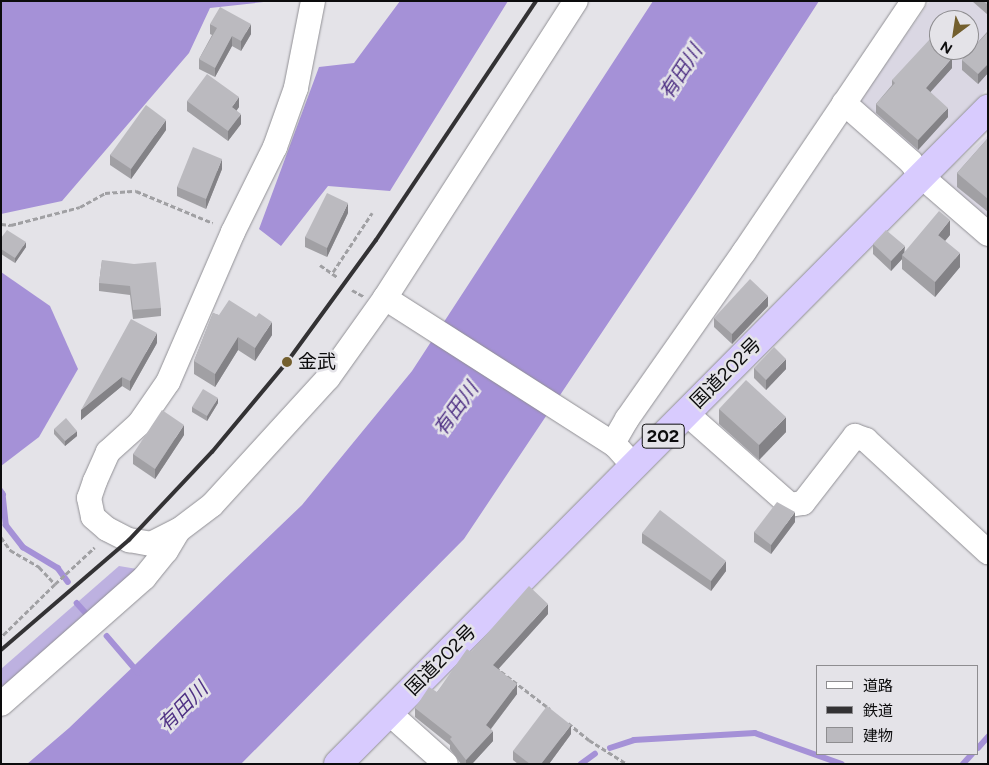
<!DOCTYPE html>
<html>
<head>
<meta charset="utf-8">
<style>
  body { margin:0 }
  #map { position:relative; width:989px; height:765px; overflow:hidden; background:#e4e3e8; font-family:Figtree,"Noto Sans JP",sans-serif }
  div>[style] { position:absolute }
  .built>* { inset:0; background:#dad7e3 }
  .green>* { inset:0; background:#bdb1e0 }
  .forest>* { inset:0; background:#a591d7 }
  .stream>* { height:5.5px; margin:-2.75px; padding:0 2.75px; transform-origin:2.75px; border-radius:2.75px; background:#a591d7 }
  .path>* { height:3px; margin-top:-1.5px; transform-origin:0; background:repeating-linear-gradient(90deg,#a0a0a3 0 5px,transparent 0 7.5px) }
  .roads { filter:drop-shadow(0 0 1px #919095) drop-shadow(0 0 1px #919095) }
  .minor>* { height:24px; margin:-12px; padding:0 12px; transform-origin:12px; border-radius:12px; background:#fff }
  .highway>* { height:28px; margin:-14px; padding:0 14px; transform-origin:14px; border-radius:14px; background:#d8cbfe }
  .rail>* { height:4px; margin:-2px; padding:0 2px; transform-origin:2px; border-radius:2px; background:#333234 }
  .wall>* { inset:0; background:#a1a0a4 }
  .shaded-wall>* { inset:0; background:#838286 }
  .building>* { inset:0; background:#bbbabf }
  .dots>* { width:14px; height:14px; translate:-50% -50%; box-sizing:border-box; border:2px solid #e4e3e8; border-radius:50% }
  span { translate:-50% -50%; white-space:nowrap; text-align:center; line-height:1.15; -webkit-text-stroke:5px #e4e3e8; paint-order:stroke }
  .shield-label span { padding:1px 4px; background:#e4e3e8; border:1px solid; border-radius:4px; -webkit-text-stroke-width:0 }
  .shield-label { font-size:18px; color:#0c0c0d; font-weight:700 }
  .poi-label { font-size:19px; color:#0c0c0d }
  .left { translate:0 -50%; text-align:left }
  .street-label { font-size:19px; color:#0c0c0d }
  .water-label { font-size:20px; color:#503285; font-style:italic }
  .frame { position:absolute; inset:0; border:2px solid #0c0c0d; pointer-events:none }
  .legend { position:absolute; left:816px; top:665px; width:162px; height:90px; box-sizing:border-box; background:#e4e3e8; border:1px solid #8e8d90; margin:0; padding:6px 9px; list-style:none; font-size:15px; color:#0c0c0d }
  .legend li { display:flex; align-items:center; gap:10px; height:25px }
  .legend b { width:25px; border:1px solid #8e8d90 }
  .north { position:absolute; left:929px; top:10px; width:50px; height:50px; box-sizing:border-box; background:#e4e3e8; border:1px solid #8e8d90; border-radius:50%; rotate:211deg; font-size:14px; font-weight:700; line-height:20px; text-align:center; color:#0c0c0d }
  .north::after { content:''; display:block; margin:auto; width:18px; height:22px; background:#735f2e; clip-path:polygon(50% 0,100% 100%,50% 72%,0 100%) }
</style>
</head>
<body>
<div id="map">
  <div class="built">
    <i style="clip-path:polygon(evenodd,930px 1px,988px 1px,988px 88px,917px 160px,858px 103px,930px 1px,939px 20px,969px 20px,969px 50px,939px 50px,939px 20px)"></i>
    <i style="clip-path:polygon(988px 135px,988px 221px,938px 178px)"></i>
  </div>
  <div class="green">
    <i style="clip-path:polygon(119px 566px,137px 569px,1px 688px,1px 669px)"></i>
  </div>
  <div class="forest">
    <i style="clip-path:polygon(1px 1px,273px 1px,210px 8px,189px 53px,62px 201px,1px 214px)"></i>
    <i style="clip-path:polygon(400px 1px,508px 1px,390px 191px,328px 186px,281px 246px,259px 229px,319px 67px,354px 63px)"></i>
    <i style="clip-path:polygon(653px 1px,819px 1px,695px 193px,464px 539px,241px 764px,27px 764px,69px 728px,302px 505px,412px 371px)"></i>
    <i style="clip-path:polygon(1px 272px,50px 306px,78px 369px,39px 437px,1px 466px)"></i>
  </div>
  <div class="stream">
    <i style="left:1px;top:491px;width:4px;rotate:56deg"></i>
    <i style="left:3px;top:494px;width:31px;rotate:84deg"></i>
    <i style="left:6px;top:525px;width:28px;rotate:52deg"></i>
    <i style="left:23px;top:547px;width:41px;rotate:31deg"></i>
    <i style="left:58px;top:568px;width:17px;rotate:54deg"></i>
    <i style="left:77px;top:603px;width:13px;rotate:48deg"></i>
    <i style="left:107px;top:636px;width:48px;rotate:49.3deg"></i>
    <i style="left:610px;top:748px;width:25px;rotate:-18deg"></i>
    <i style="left:634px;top:740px;width:121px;rotate:-3.3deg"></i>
    <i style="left:755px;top:733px;width:92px;rotate:19.6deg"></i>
    <i style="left:978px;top:748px;width:15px;rotate:-48deg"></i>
    <i style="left:581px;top:764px;width:17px;rotate:-36deg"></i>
    <i style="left:963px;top:764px;width:13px;rotate:-48deg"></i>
  </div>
  <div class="path">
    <i style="left:1px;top:224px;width:10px;rotate:6deg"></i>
    <i style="left:11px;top:225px;width:71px;rotate:-14.6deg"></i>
    <i style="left:80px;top:207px;width:29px;rotate:-29deg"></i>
    <i style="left:105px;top:193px;width:31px;rotate:-4deg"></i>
    <i style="left:136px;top:191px;width:83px;rotate:22.6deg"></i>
    <i style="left:320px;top:265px;width:21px;rotate:35deg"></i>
    <i style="left:333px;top:272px;width:71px;rotate:-56.5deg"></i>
    <i style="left:352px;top:290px;width:13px;rotate:29deg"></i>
    <i style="left:1px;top:537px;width:16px;rotate:55deg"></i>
    <i style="left:10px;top:550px;width:34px;rotate:30deg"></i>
    <i style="left:39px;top:567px;width:23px;rotate:47deg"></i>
    <i style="left:55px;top:584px;width:76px;rotate:135.5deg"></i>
    <i style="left:55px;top:584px;width:54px;rotate:-42.8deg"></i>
    <i style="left:495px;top:667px;width:69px;rotate:37.4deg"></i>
    <i style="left:568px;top:723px;width:27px;rotate:39deg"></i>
    <i style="left:589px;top:740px;width:45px;rotate:32.3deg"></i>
  </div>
  <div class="roads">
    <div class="minor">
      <i style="left:313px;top:1px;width:89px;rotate:101.1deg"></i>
      <i style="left:296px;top:88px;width:63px;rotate:109.6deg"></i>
      <i style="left:275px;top:147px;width:95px;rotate:116.3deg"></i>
      <i style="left:233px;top:232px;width:163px;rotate:113.4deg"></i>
      <i style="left:168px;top:382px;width:51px;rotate:124.6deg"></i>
      <i style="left:139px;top:424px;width:42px;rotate:137.9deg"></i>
      <i style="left:108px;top:452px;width:32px;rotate:114deg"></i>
      <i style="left:95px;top:481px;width:18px;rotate:109deg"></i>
      <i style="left:89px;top:498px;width:19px;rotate:78deg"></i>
      <i style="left:93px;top:517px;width:18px;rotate:41deg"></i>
      <i style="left:107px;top:529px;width:25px;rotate:27deg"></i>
      <i style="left:129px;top:540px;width:22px;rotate:10deg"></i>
      <i style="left:151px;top:544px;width:31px;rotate:-27deg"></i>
      <i style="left:179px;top:530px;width:41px;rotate:-37.1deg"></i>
      <i style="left:212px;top:505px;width:172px;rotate:-47.6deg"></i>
      <i style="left:328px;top:378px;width:98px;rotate:-54.5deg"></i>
      <i style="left:385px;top:298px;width:353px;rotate:-57.3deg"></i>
      <i style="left:844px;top:103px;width:89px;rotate:41.4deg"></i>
      <i style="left:911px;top:162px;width:17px;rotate:54deg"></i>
      <i style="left:921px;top:176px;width:89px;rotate:40.9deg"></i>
      <i style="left:385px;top:298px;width:273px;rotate:32.6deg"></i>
      <i style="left:615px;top:445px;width:15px;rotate:48deg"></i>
      <i style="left:686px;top:413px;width:139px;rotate:41.5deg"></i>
      <i style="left:790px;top:505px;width:13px;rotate:-9deg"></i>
      <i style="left:803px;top:503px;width:85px;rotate:-52.2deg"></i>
      <i style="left:855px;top:436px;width:12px;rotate:20deg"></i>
      <i style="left:866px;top:440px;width:166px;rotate:42.6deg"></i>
      <i style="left:615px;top:445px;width:7px;rotate:-82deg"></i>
      <i style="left:616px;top:438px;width:22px;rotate:-60deg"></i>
      <i style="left:627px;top:419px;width:204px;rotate:-55deg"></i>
      <i style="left:744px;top:252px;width:303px;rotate:-56deg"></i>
      <i style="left:1px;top:704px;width:191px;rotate:-41.4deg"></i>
      <i style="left:144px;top:578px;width:35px;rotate:-51deg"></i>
      <i style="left:166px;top:551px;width:23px;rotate:-59deg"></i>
      <i style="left:389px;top:713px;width:76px;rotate:41.8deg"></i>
    </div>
    <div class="highway">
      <i style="left:338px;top:764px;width:923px;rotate:-45.22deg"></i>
    </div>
  </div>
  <div class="rail">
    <i style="left:1px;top:650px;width:169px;rotate:-40.7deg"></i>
    <i style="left:129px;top:540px;width:121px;rotate:-46.7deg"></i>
    <i style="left:212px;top:452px;width:117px;rotate:-50.2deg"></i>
    <i style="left:287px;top:362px;width:151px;rotate:-53.9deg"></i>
    <i style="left:376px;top:240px;width:288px;rotate:-56.2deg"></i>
  </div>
  <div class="wall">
    <i style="clip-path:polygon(972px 1px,988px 1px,988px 15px)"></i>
    <i style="clip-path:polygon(210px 24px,251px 34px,241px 51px,232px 46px,215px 77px,199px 69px,199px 59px,212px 35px,210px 34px)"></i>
    <i style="clip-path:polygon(987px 27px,988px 27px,988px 73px,978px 84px,962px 70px,962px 60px,987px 32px)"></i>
    <i style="clip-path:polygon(952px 68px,930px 92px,948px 117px,918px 150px,876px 113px,876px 104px,892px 85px,892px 80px)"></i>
    <i style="clip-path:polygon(187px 101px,239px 107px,236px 111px,241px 124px,228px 141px,187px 111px)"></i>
    <i style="clip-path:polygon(166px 130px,131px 179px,110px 165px,110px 155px)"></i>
    <i style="clip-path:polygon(988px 138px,988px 212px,957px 187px,957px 173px)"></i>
    <i style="clip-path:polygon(222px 169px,206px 209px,177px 196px,177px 187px)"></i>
    <i style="clip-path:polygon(348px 213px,327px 257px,305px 247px,305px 237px)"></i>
    <i style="clip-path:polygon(950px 235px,945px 241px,960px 267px,935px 297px,902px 269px,902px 259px,891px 271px,873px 254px,873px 244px,905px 252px)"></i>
    <i style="clip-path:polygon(1px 238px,26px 247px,15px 263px,1px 254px)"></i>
    <i style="clip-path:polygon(102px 260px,161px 308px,161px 316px,133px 319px,130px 295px,99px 291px,99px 283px)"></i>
    <i style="clip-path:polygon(768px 306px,732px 344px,714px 327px,714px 318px)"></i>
    <i style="clip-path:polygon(213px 313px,272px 335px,255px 361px,238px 350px,215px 387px,194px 374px,194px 361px)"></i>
    <i style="clip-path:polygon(157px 343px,130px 391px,122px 386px,81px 420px,81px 410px)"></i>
    <i style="clip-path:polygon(754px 368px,786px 369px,766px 390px,754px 378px)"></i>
    <i style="clip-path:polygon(218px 403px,207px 421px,192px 412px,192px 407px)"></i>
    <i style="clip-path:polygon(719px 409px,786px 432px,759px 460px,719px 424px)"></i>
    <i style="clip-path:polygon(54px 429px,77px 436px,65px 446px,54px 434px)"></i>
    <i style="clip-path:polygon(184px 435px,155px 479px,133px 464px,133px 454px)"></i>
    <i style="clip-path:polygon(795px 522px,771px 554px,754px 542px,754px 532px)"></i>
    <i style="clip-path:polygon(642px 533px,726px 571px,711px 591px,642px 543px)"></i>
    <i style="clip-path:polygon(548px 614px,498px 669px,517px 694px,491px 729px,493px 741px,472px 764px,461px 764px,450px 749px,450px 745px,415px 717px,415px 708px,437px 692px,471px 652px)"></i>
    <i style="clip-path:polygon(571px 734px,549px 764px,518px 764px,513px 760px,513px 751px)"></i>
  </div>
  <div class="shaded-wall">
    <i style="clip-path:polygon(251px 24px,251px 34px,241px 51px,241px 41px)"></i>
    <i style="clip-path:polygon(232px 36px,232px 46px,215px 77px,215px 68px)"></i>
    <i style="clip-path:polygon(952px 58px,952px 68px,926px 97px,926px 88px)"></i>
    <i style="clip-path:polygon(988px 64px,988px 73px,978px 84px,978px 74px)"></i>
    <i style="clip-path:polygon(239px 97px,239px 107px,232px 117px,232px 107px)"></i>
    <i style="clip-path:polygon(948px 108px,948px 117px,918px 150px,918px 140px)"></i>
    <i style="clip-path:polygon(241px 114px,241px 124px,228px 141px,228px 131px)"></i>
    <i style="clip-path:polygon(166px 120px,166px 130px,131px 179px,131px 169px)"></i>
    <i style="clip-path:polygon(222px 159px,222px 169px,206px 209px,206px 199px)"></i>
    <i style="clip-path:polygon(348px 203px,348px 213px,327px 257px,327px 248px)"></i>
    <i style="clip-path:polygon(950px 220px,950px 235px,938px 249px,938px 235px)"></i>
    <i style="clip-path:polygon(26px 242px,26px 247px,15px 263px,15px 258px)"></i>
    <i style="clip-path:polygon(905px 246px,904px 256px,902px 255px,902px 259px,891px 271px,891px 261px)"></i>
    <i style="clip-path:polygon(960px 253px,960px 267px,935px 297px,935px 282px)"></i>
    <i style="clip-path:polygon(768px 296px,768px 306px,732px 344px,732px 334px)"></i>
    <i style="clip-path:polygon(272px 322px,272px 335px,255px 361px,255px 348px)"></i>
    <i style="clip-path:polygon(157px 333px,157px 343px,130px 391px,130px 381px)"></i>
    <i style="clip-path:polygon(238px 337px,238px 350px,215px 387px,215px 374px)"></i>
    <i style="clip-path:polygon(786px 359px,786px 369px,766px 390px,766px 380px)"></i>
    <i style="clip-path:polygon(122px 377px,122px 386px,81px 420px,81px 410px)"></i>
    <i style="clip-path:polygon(218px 398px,218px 403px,207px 421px,207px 416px)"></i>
    <i style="clip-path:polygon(786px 417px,786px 432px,759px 460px,759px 445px)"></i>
    <i style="clip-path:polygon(184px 425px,184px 435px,155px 479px,155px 469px)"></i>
    <i style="clip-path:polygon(77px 431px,77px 436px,65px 446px,65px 441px)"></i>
    <i style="clip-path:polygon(795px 512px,795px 522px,771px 554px,771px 545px)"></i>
    <i style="clip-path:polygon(726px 561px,726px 571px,711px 591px,711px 581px)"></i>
    <i style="clip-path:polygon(548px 604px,548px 614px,493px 675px,493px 665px)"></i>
    <i style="clip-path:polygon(517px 684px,517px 694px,486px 735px,486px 725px)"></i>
    <i style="clip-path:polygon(571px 725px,571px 734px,549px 764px,541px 764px)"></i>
    <i style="clip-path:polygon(493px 731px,493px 741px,472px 764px,466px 764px,466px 760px)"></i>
  </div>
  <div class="building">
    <i style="clip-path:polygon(983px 1px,988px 1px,988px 5px)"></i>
    <i style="clip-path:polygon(220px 7px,251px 24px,241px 41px,232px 36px,215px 68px,199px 59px,217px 28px,210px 24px)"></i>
    <i style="clip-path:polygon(988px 32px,988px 64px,978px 74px,962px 60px)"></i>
    <i style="clip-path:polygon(930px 39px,939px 47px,939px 50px,943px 50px,952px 58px,926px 88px,948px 108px,918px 140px,876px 104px,895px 83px,892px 80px)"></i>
    <i style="clip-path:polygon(207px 74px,239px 97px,232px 107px,241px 114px,228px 131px,187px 101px)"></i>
    <i style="clip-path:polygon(146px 105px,166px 120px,131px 169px,110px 155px)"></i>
    <i style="clip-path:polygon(988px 138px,988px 199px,957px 173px)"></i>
    <i style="clip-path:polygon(193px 147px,222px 159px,206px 199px,177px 187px)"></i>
    <i style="clip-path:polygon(327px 193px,348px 203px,327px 248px,305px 237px)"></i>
    <i style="clip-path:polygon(939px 211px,950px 220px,938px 235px,960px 253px,935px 282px,902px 255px)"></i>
    <i style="clip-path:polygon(7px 230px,26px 242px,15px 258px,1px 249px,1px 238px)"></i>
    <i style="clip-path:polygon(886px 230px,905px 246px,891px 261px,873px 244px)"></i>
    <i style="clip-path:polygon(102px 260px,134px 264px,156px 262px,161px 308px,133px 310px,130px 286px,99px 283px)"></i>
    <i style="clip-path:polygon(750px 279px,768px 296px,732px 334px,714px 318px)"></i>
    <i style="clip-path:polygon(229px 300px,256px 317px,259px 313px,272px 322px,255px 348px,238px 337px,215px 374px,194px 361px,213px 313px,219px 315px)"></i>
    <i style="clip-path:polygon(131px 319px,157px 333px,130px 381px,122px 377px,81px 410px)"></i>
    <i style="clip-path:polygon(774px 347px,786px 359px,766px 380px,754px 368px)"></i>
    <i style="clip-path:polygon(746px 380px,786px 417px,759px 445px,719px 409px)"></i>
    <i style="clip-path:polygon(203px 389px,218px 398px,207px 416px,192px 407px)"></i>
    <i style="clip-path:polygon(162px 410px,184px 425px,155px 469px,133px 454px)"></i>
    <i style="clip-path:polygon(66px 418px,77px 431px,65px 441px,54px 429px)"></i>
    <i style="clip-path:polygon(777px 502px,795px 512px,771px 545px,754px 532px)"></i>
    <i style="clip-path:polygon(660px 510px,726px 561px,711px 581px,642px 533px)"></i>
    <i style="clip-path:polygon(529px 586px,548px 604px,493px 665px,517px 684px,486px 725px,493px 731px,466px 760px,450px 739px,452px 737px,415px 708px,429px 687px,437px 692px,467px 649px,471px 652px)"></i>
    <i style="clip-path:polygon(547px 706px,571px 725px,541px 764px,530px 764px,513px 751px)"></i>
  </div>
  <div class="dots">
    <i style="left:287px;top:362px;background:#735f2e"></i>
  </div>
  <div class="shield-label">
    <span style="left:663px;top:436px">202</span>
  </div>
  <div class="poi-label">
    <span class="left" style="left:298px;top:362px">金武</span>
  </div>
  <div class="street-label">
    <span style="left:726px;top:373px;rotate:-45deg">国道202号</span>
    <span style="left:441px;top:660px;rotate:-45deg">国道202号</span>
  </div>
  <div class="water-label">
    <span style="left:681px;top:72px;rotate:-57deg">有田川</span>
    <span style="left:456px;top:409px;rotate:-54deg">有田川</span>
    <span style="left:183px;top:707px;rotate:-45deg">有田川</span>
  </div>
  <div class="frame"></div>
  <ul class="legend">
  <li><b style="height:6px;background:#fff"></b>道路</li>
  <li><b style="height:6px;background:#333234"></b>鉄道</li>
  <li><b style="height:14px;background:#bbbabf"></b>建物</li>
  </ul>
  <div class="north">N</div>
</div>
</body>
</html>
